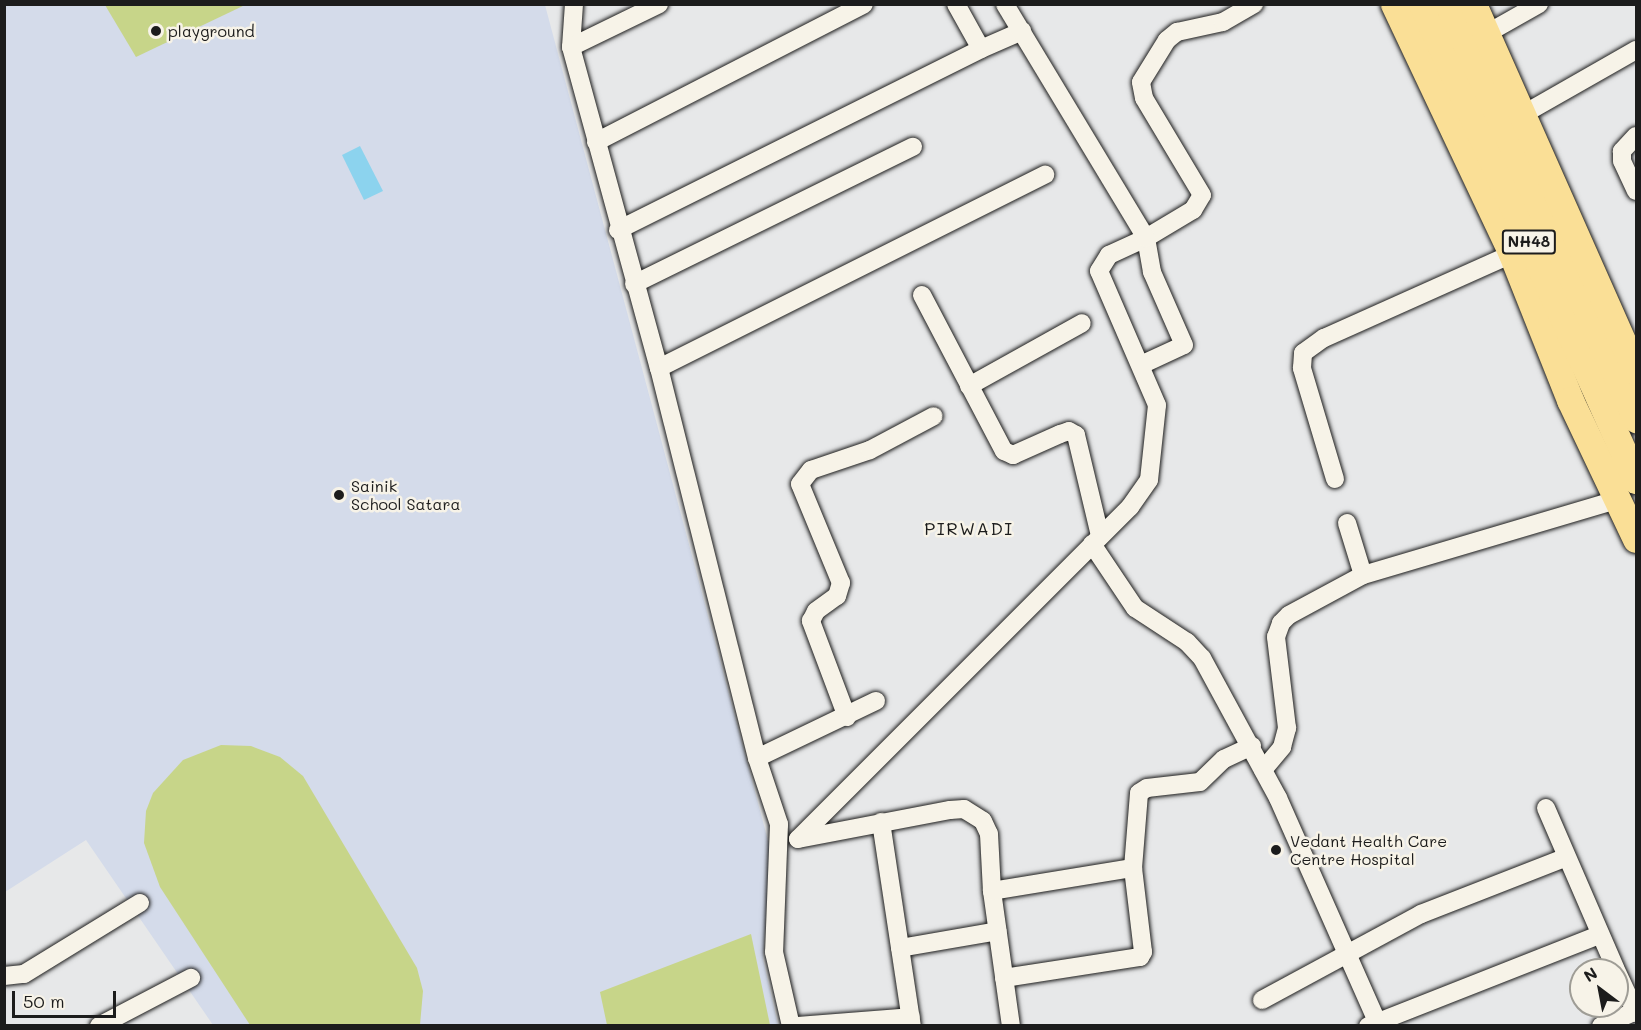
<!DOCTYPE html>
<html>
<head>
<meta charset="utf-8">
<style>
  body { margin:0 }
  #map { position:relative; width:1641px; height:1030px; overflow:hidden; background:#e7e8e9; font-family:Mali,sans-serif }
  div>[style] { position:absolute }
  .built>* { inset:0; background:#d4dbea }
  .green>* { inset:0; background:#c7d589 }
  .water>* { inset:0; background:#8cd3ee }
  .roads { filter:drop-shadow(0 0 2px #1c1c1c) drop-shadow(0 0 2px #1c1c1c) }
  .minor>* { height:18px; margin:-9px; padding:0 9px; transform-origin:9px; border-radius:9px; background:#f7f3e8 }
  .highway>* { height:27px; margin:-13.5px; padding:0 13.5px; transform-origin:13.5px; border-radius:13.5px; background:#fadf96 }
  .dots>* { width:16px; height:16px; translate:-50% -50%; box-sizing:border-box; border:3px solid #f7f3e8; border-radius:50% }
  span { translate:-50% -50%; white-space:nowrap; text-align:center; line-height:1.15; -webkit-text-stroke:5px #f7f3e8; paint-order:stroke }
  .shield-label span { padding:2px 4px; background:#f7f3e8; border:2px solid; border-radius:4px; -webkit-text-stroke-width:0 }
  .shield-label { font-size:15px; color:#1c1c1c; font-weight:700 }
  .poi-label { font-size:16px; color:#1c1c1c }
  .left { translate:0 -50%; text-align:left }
  .neighbourhood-label { font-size:18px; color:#1c1c1c; letter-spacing:1.5px }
  .frame { position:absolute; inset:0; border:6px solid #1c1c1c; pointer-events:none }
  .north { position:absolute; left:1569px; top:958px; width:60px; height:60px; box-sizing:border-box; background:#f7f3e8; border:2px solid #9f9d96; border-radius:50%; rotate:328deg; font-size:16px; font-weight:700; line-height:24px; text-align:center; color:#1c1c1c }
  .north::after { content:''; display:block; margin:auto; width:21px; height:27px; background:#1c1c1c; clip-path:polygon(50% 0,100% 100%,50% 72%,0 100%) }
  .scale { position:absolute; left:12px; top:991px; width:104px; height:27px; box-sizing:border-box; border:3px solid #1c1c1c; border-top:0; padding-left:8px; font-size:18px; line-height:21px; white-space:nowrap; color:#1c1c1c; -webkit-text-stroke:4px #f7f3e8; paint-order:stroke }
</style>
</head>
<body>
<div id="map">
  <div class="built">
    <i style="clip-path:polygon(5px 5px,545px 5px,770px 848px,763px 959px,778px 1025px,213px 1025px,86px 840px,5px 892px)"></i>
  </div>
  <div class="green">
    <i style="clip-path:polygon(105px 5px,245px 5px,136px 57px)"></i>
    <i style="clip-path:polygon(221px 745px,251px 746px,280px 757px,303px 776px,417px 968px,423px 991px,420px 1025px,250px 1025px,160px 887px,144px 843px,146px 811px,153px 793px,183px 760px)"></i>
    <i style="clip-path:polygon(751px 934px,770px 1025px,607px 1025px,600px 992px)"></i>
  </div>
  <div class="water">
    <i style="clip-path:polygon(360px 146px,383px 191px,364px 200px,342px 155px)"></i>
  </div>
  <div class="roads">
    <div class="minor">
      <i style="left:574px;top:4px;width:43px;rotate:94deg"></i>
      <i style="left:571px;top:47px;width:333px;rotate:74.7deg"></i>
      <i style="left:659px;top:368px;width:402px;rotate:75.9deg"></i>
      <i style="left:757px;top:758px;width:70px;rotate:71.6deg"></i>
      <i style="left:779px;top:824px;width:128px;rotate:92.2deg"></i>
      <i style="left:774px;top:952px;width:76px;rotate:77.1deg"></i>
      <i style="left:956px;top:4px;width:51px;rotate:60.9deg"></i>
      <i style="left:981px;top:49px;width:45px;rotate:-23.7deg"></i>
      <i style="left:1486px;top:34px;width:61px;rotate:-29.5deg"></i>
      <i style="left:571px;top:47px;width:98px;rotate:-26deg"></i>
      <i style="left:1522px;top:115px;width:131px;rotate:-29.7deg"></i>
      <i style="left:1636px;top:136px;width:21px;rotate:133deg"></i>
      <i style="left:1622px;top:151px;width:10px;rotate:90deg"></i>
      <i style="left:1622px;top:161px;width:33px;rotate:65deg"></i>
      <i style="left:596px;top:142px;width:301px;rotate:-27.2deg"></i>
      <i style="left:618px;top:230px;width:406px;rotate:-26.5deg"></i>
      <i style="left:634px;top:284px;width:311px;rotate:-26.2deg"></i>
      <i style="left:922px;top:295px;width:176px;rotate:62.3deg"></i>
      <i style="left:1004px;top:451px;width:10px;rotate:24deg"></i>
      <i style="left:1013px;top:455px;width:51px;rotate:-24.1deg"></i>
      <i style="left:1060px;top:434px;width:9px;rotate:-18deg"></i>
      <i style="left:1069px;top:431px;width:8px;rotate:30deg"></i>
      <i style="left:1076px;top:435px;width:104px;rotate:76.6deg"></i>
      <i style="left:1143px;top:364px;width:45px;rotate:-24.9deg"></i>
      <i style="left:1184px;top:345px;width:80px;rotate:-113.7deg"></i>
      <i style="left:1152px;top:272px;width:35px;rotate:-100deg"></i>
      <i style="left:1146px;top:238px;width:55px;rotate:-30.8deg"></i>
      <i style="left:1193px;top:210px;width:17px;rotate:-59deg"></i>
      <i style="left:1202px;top:195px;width:113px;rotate:-120.9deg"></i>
      <i style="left:1144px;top:98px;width:16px;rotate:-101deg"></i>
      <i style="left:1141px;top:82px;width:49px;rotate:-58.2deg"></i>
      <i style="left:1167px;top:40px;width:13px;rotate:-39deg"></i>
      <i style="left:1177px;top:32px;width:47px;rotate:-12.3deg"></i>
      <i style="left:1223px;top:22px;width:36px;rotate:-30deg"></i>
      <i style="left:659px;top:368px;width:432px;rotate:-26.6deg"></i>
      <i style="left:969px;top:386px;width:129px;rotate:-29.1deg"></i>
      <i style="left:1335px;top:479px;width:116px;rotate:-106.6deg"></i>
      <i style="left:1302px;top:368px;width:15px;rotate:-86deg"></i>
      <i style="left:1303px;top:353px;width:26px;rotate:-36deg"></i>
      <i style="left:1324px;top:338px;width:206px;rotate:-24.1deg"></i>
      <i style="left:1347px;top:523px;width:54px;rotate:72.9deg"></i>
      <i style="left:1092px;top:544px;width:77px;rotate:56.1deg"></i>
      <i style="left:1135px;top:608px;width:62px;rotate:33.2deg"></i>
      <i style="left:1187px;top:642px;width:22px;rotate:47deg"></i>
      <i style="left:1202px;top:658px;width:159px;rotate:61.5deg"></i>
      <i style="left:1278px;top:798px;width:249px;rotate:66.1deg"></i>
      <i style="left:847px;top:717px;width:103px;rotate:-110.6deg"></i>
      <i style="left:811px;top:621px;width:11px;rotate:-63deg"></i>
      <i style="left:816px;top:611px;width:26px;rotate:-36deg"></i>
      <i style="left:837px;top:596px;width:14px;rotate:-73deg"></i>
      <i style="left:841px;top:583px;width:107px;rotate:-112.5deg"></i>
      <i style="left:800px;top:484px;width:18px;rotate:-52deg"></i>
      <i style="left:811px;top:470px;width:62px;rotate:-18.7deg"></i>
      <i style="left:870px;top:450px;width:72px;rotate:-28deg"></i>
      <i style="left:757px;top:758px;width:132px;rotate:-25.6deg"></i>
      <i style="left:1263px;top:770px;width:30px;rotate:-50deg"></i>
      <i style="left:1282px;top:747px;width:20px;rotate:-75deg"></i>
      <i style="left:1287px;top:728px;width:92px;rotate:-96.9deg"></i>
      <i style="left:1276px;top:637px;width:15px;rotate:-70deg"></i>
      <i style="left:1281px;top:623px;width:11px;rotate:-45deg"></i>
      <i style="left:1289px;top:615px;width:84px;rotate:-28.4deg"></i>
      <i style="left:1363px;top:575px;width:268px;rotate:-16.5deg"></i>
      <i style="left:1546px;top:808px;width:176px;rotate:66.6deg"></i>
      <i style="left:881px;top:822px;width:206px;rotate:81.4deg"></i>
      <i style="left:798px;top:839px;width:470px;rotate:-45deg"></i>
      <i style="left:1130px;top:507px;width:33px;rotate:-55deg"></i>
      <i style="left:1149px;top:480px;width:75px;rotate:-83.9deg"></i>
      <i style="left:1157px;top:405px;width:146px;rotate:-113.4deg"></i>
      <i style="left:1099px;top:271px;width:19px;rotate:-58deg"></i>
      <i style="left:1109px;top:255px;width:41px;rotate:-24.7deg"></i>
      <i style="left:1146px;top:238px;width:273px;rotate:-121.1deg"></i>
      <i style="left:798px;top:839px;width:155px;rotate:-10.8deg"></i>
      <i style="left:950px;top:810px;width:14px;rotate:-4deg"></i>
      <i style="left:964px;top:809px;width:22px;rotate:32deg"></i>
      <i style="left:983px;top:821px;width:14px;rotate:65deg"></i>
      <i style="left:989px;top:834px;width:57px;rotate:87deg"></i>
      <i style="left:992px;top:891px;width:136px;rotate:82deg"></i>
      <i style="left:992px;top:891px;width:143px;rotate:-9.3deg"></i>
      <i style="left:900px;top:948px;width:99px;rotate:-9.8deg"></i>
      <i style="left:1617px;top:972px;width:45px;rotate:65.1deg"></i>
      <i style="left:4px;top:976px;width:20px;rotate:-6deg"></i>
      <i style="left:24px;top:974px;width:136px;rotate:-31.5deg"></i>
      <i style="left:1004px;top:978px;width:138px;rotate:-8.8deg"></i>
      <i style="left:1140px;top:957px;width:6px;rotate:-59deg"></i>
      <i style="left:1143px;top:952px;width:85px;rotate:-96.8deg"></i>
      <i style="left:1133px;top:868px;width:75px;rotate:-85.4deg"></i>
      <i style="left:1139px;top:793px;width:9px;rotate:-32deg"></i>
      <i style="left:1147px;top:788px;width:53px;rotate:-6.5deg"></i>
      <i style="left:1200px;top:782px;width:33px;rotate:-44deg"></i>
      <i style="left:1224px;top:759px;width:31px;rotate:-25deg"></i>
      <i style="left:1262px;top:1000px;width:181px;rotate:-28.4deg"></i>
      <i style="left:1421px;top:914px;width:155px;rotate:-21.3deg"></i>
      <i style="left:99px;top:1026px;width:104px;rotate:-27.6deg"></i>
      <i style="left:797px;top:1026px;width:114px;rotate:-4.5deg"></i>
      <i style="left:1368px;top:1026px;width:248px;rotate:-21.5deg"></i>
      <i style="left:1601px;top:1026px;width:38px;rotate:-23deg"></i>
    </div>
    <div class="highway">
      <i style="left:1394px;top:4px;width:276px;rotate:64.7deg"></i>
      <i style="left:1512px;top:254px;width:157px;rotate:68.3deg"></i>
      <i style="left:1570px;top:400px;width:154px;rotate:64.6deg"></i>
      <i style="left:1422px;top:4px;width:522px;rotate:65.79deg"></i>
      <i style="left:1448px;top:4px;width:456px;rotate:65.6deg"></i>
      <i style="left:1473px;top:4px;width:402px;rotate:66.1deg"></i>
    </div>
  </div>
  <div class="dots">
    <i style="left:156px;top:31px;background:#1c1c1c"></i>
    <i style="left:339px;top:495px;background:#1c1c1c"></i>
    <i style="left:1276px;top:850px;background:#1c1c1c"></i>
  </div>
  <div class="shield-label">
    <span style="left:1529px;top:242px">NH48</span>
  </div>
  <div class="poi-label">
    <span class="left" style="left:168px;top:31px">playground</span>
    <span class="left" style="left:351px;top:495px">Sainik<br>School Satara</span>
    <span class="left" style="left:1290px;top:850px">Vedant Health Care<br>Centre Hospital</span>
  </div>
  <div class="neighbourhood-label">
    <span style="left:969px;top:528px">PIRWADI</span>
  </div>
  <div class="frame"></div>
  <div class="north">N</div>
  <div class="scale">50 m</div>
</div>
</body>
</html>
